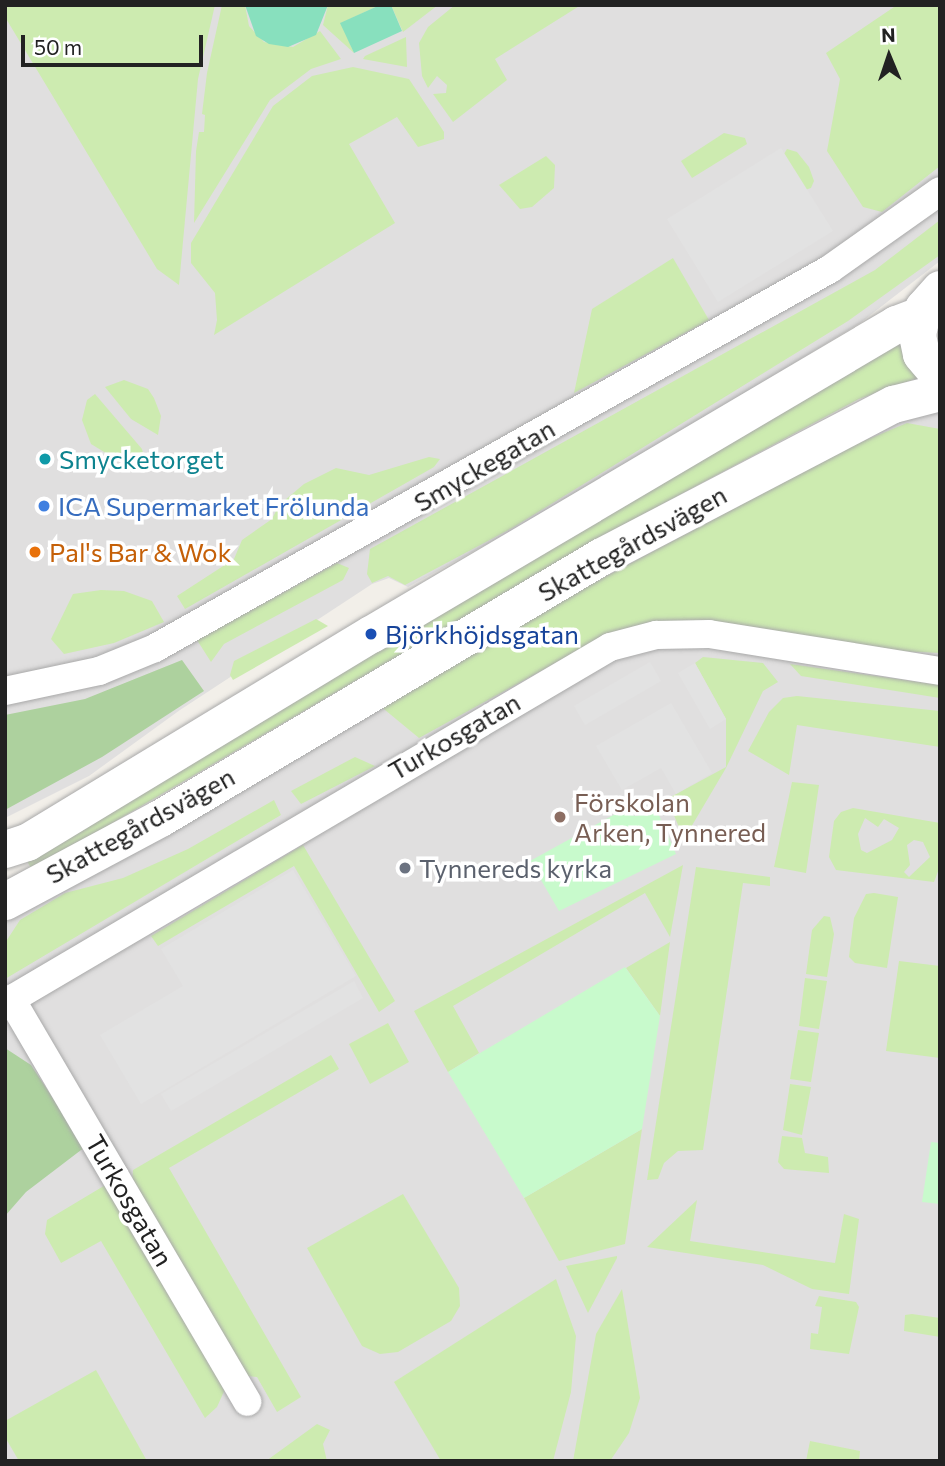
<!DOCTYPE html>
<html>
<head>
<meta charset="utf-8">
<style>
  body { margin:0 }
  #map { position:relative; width:945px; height:1466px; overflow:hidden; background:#f2efe9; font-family:Commissioner,sans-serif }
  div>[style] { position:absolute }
  .residential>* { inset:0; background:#e0dfdf }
  .grass>* { inset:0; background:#cdebb0 }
  .forest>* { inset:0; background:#add19e }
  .park>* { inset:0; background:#c8facc }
  .pitch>* { inset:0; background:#88e0be }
  .parking>* { inset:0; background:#e2e2e2 }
  .roads { filter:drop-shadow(0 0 2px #a9a9a9) drop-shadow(0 0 2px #a9a9a9) }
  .minor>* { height:28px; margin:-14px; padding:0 14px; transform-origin:14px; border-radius:14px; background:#fff }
  .tertiary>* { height:37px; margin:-18.5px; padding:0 18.5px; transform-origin:18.5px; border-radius:18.5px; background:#fff }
  .dots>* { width:19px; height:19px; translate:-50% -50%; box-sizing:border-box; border:4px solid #fff; border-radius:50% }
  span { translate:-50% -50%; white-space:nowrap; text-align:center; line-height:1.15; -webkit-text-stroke:7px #fff; paint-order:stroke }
  .culture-label { font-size:26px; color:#0d838f }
  .left { translate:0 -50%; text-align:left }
  .street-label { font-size:26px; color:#222 }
  .shop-label { font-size:26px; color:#366cbe }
  .food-label { font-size:26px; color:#c56008 }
  .transit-label { font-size:26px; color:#164399 }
  .education-label { font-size:26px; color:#785e54 }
  .worship-label { font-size:26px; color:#5b616d }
  .frame { position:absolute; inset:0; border:7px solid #222; pointer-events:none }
  .north { position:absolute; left:854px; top:21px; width:70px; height:70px; -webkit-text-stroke:5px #fff; paint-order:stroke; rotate:358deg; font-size:19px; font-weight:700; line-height:28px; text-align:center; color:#222 }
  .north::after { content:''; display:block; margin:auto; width:24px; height:32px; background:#222; clip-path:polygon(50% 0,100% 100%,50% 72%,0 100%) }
  .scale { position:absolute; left:21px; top:35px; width:182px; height:32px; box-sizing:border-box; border:4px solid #222; border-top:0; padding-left:9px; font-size:21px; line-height:24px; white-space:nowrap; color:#222; -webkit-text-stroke:5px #fff; paint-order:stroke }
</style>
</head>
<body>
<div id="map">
  <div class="residential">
    <i style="clip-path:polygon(5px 5px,940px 5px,940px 261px,860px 323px,580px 493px,408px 587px,389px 578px,372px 584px,180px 710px,89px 776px,5px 818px)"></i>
    <i style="clip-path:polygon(940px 410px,940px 1461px,5px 1461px,5px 925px,14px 912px,647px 544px,883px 422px)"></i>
  </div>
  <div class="grass">
    <i style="clip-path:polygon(5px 5px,215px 5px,198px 79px,179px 285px,157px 269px,5px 17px)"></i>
    <i style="clip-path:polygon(222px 5px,245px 5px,249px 26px,264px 42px,293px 47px,320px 31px,341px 59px,311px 69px,270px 100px,194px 223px,196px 151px,199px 132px,204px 132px,205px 115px,202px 114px,207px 73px)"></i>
    <i style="clip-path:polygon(328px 5px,380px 5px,341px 23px,354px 53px,323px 25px)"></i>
    <i style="clip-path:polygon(391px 5px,438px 5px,403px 32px)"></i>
    <i style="clip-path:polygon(455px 5px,581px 5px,495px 59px,507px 80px,453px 122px,433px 94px,446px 93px,447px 85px,437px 76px,428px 88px,422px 76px,419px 43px,428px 27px)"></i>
    <i style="clip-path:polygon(897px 5px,940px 5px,940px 166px,882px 212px,863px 207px,827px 151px,840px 79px,826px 53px)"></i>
    <i style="clip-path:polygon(406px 37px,407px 67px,363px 59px,365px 56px)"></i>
    <i style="clip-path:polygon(353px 67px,409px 79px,444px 132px,444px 139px,418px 147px,397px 117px,349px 144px,395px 223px,214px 335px,217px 320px,215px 293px,191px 263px,191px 243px,273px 106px,312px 76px)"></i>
    <i style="clip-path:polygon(724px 133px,745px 138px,747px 144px,692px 178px,681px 161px)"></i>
    <i style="clip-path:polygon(787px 149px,797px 152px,809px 167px,814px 181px,811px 188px,805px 190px,784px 154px)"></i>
    <i style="clip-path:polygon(546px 156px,555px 165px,554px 188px,532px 207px,520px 209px,499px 185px)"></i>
    <i style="clip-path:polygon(940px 220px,940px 255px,848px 321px,514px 527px,405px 585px,388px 576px,372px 583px,367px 574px,370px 549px,875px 270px)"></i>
    <i style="clip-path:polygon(673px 258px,709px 320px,574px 393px,592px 309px)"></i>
    <i style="clip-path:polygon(899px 338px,918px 378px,859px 399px,610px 532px,32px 870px,26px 859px)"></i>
    <i style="clip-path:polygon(124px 380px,148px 389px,154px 398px,161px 416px,158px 435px,131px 419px,105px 387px)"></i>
    <i style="clip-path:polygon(95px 394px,142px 449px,143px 453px,114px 458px,91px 444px,82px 420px,87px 400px)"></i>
    <i style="clip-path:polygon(907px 423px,940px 429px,940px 653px,601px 638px,419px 738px,379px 705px,601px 579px,854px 445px)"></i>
    <i style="clip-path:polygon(429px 457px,440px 459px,434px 467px,185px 609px,177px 596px,234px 559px,242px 540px,272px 519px,279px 505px,304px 484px,336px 468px,369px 475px)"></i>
    <i style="clip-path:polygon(337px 563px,349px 568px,343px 580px,224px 644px,211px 662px,197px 640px)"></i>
    <i style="clip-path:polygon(101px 590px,124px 591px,152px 601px,164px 622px,114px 643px,64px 654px,51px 639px,73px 594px)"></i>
    <i style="clip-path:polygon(316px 619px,328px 626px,233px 680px,230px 675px,234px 661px)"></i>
    <i style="clip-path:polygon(703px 657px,763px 663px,778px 682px,763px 691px,726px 768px,684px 839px,667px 799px,726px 767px,726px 719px,695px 663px)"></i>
    <i style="clip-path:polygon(790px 664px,940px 685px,940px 698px,801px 676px)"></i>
    <i style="clip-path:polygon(797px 696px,940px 711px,940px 747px,797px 725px,789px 775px,748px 751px,769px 712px,783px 698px)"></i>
    <i style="clip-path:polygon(355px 757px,375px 766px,301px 804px,291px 791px)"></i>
    <i style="clip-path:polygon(792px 782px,819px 785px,806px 873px,774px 867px)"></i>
    <i style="clip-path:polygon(274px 800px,281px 815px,5px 979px,5px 943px,20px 920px,65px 893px,123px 878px,188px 849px)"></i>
    <i style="clip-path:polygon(evenodd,853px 808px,940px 823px,940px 866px,934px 882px,836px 870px,829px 857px,834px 821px,841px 812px,853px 808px,865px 818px,878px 827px,884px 819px,899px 828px,892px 840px,867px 853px,861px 850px,858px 834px,865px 818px,853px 808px,914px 840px,923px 842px,930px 857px,909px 877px,904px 872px,910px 865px,907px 845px,914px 840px)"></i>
    <i style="clip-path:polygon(303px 845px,395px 1001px,379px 1012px,294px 866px,158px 946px,151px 936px)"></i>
    <i style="clip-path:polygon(683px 865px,670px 937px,645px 893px,453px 1006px,479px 1053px,448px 1072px,414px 1011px)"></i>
    <i style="clip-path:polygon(696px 867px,770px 877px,770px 886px,743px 883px,703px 1150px,678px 1151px,664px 1163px,658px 1179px,647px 1180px)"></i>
    <i style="clip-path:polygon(874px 893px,898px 897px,887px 968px,855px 963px,849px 957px,854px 918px,866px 894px)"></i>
    <i style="clip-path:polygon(824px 916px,830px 917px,834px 934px,827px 977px,806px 974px,812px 930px)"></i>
    <i style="clip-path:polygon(670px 942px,660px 1016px,626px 968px)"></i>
    <i style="clip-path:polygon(899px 961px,940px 966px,940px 1058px,886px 1051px)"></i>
    <i style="clip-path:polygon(805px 978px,827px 981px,819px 1029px,799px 1026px)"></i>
    <i style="clip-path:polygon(388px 1023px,409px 1062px,370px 1084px,349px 1044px)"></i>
    <i style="clip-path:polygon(798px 1030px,819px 1033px,811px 1082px,790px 1079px)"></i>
    <i style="clip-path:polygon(331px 1055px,339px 1069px,169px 1168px,301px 1397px,277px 1412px,257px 1377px,241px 1375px,132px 1182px,133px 1170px)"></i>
    <i style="clip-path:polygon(790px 1084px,811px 1087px,802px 1135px,783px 1130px)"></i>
    <i style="clip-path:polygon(642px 1129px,625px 1244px,559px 1261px,524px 1198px)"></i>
    <i style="clip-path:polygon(782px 1136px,802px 1138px,805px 1153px,828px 1157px,829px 1173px,784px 1169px,778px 1162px)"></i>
    <i style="clip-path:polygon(107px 1184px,226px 1387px,217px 1407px,205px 1418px,101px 1241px,61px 1263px,45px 1234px,47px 1220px)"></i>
    <i style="clip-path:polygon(403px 1194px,459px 1288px,460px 1306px,451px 1321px,398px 1352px,380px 1354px,362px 1346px,307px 1248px)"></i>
    <i style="clip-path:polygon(697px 1200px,690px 1241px,835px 1263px,844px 1214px,859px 1219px,849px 1294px,812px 1289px,763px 1265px,647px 1247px)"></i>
    <i style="clip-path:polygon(617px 1256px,617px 1258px,588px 1313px,566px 1266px)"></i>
    <i style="clip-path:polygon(556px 1279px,576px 1336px,571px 1392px,553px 1461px,441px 1461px,394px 1382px)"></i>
    <i style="clip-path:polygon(622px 1289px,640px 1398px,629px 1433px,610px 1461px,573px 1461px,596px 1334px)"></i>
    <i style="clip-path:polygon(819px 1296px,856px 1302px,859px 1307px,849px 1354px,810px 1349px,811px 1333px,818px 1334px,822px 1307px,815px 1306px)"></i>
    <i style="clip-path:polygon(912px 1314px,940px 1318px,940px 1337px,904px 1331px,905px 1315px)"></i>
    <i style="clip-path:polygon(96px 1370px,147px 1461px,19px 1461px,5px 1437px,5px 1421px)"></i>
    <i style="clip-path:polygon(317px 1424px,330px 1430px,323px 1444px,327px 1461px,266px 1461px)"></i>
    <i style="clip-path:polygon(810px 1441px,860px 1451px,859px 1461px,806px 1461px)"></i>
  </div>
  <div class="forest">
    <i style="clip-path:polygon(182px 660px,204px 691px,102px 757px,5px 810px,5px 715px,85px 699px)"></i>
    <i style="clip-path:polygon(5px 1048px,31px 1065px,85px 1147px,26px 1192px,5px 1216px)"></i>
  </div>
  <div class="park">
    <i style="clip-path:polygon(655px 806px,676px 854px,559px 911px,530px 861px,617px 813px,637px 816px)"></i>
    <i style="clip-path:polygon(625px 967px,660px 1016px,642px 1129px,524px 1198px,448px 1072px)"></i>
    <i style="clip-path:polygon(931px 1142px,940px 1143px,940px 1204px,922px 1202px)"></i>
  </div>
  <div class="pitch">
    <i style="clip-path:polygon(245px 5px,328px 5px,316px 35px,288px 47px,269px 44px,256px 36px)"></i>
    <i style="clip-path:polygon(380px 5px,391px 5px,402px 31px,354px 53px,340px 23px)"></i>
  </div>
  <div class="parking">
    <i style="clip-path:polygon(781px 148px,833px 231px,718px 302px,667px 219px)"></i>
    <i style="clip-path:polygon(650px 662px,661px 681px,585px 725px,574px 706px)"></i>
    <i style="clip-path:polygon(695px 663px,726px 719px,710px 729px,678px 673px)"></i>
    <i style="clip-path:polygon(671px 703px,712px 773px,676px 794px,661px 768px,622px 790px,596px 746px)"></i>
    <i style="clip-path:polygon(293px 870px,356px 976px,141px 1104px,100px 1035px,183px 986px,161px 949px)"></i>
    <i style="clip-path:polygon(354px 981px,363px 998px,171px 1111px,161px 1094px)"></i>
  </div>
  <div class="roads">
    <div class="minor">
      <i style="left:5px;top:691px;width:96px;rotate:-12deg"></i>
      <i style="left:99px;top:671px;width:61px;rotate:-22.3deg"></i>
      <i style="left:155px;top:648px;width:774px;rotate:-29.31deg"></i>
      <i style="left:830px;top:269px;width:135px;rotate:-35.3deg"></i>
      <i style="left:11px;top:999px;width:467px;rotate:59.6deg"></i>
      <i style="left:5px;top:1003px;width:702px;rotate:-30.47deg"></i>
      <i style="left:610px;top:647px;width:48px;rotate:-14.6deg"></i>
      <i style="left:656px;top:635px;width:53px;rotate:-1.1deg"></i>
      <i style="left:709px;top:634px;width:234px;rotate:9.1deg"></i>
    </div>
    <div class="tertiary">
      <i style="left:940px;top:289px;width:25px;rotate:132deg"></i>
      <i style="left:923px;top:308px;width:28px;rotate:103deg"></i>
      <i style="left:917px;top:335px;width:19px;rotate:78deg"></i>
      <i style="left:921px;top:354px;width:30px;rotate:50deg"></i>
      <i style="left:5px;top:849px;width:23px;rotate:-18deg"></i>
      <i style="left:27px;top:842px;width:402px;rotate:-31.2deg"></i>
      <i style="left:371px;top:634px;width:610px;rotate:-30.56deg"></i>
      <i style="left:896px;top:324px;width:26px;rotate:-21deg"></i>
      <i style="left:5px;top:901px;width:176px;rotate:-28.2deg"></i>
      <i style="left:160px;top:818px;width:512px;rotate:-30.68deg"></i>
      <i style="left:600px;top:557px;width:331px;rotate:-27.6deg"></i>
      <i style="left:893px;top:404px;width:49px;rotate:-14.3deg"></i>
    </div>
  </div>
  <div class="dots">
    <i style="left:45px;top:459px;background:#0f9aa8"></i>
    <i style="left:44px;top:506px;background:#3f7fe0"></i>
    <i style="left:35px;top:552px;background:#e8710a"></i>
    <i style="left:371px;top:634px;background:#1a4fb4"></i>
    <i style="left:560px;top:817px;background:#8d6e63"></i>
    <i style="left:405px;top:868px;background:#6b7280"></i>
  </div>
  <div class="culture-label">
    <span class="left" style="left:59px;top:459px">Smycketorget</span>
  </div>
  <div class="street-label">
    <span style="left:484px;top:465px;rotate:-30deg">Smyckegatan</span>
    <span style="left:632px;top:543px;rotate:-29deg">Skattegårdsvägen</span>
    <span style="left:454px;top:736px;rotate:-30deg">Turkosgatan</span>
    <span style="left:140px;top:825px;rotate:-29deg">Skattegårdsvägen</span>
    <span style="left:130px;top:1200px;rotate:60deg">Turkosgatan</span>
  </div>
  <div class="shop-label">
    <span class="left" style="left:58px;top:506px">ICA Supermarket Frölunda</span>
  </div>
  <div class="food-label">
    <span class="left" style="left:49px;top:552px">Pal's Bar &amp; Wok</span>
  </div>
  <div class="transit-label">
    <span class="left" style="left:385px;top:634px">Björkhöjdsgatan</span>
  </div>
  <div class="education-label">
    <span class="left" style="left:574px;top:817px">Förskolan<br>Arken, Tynnered</span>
  </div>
  <div class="worship-label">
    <span class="left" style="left:419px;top:868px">Tynnereds kyrka</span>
  </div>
  <div class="frame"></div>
  <div class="north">N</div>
  <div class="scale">50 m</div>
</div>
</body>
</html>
